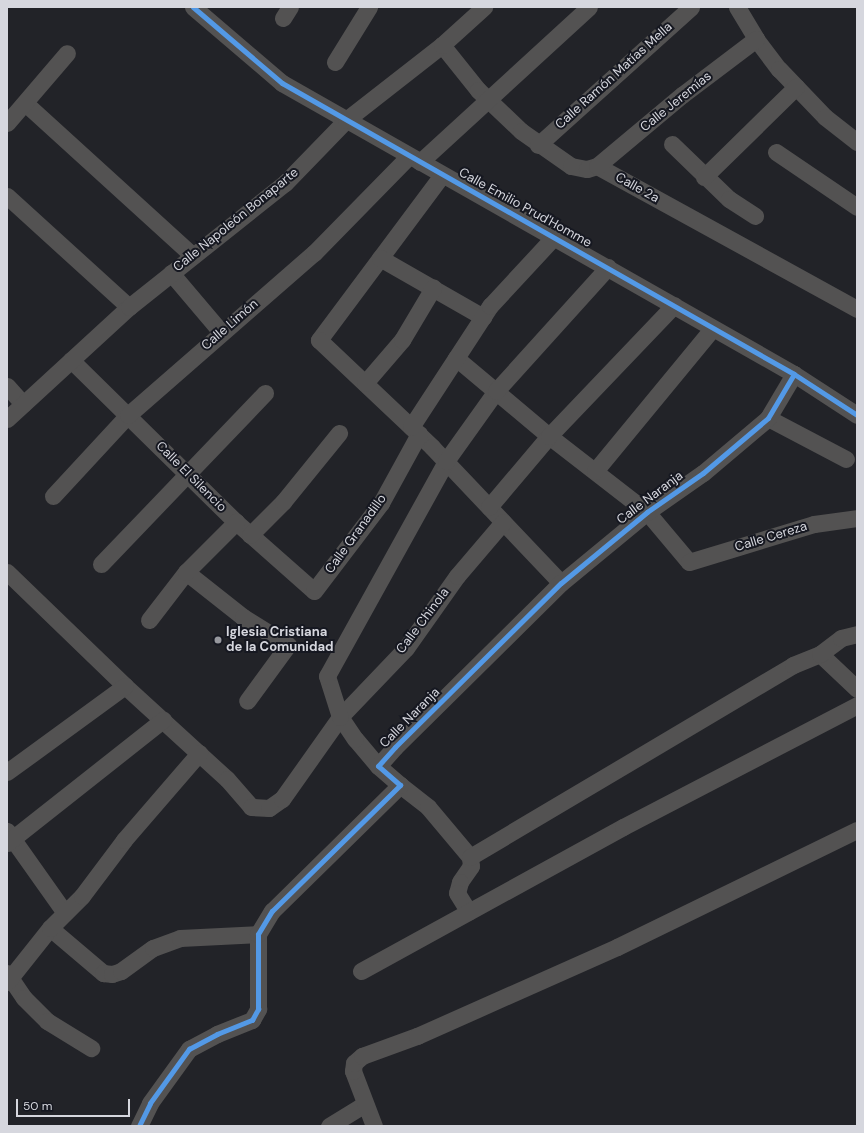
<!DOCTYPE html>
<html>
<head>
<meta charset="utf-8">
<style>
  body { margin:0 }
  #map { position:relative; width:864px; height:1133px; overflow:hidden; background:#222328; font-family:"DM Sans",sans-serif }
  div>[style] { position:absolute }
  .street>* { height:17px; margin:-8.5px; padding:0 8.5px; transform-origin:8.5px; border-radius:8.5px; background:#535252 }
  .cycleway>* { height:5px; margin:-2.5px; padding:0 2.5px; transform-origin:2.5px; border-radius:2.5px; background:#5399e6 }
  .dots>* { width:11px; height:11px; translate:-50% -50%; box-sizing:border-box; border:2px solid #161821; border-radius:50% }
  span { translate:-50% -50%; white-space:nowrap; text-align:center; line-height:1.15; -webkit-text-stroke:4px #161821; paint-order:stroke }
  .street-label { font-size:13px; color:#d6d7de }
  .poi-label { font-size:13px; color:#d6d7de; font-weight:700 }
  .left { translate:0 -50%; text-align:left }
  .frame { position:absolute; inset:0; border:8px solid #d6d7de; pointer-events:none }
  .scale { position:absolute; left:16px; top:1099px; width:114px; height:18px; box-sizing:border-box; border:2px solid #d6d7de; border-top:0; padding-left:5px; font-size:12px; line-height:14px; white-space:nowrap; color:#d6d7de; -webkit-text-stroke:3px #161821; paint-order:stroke }
</style>
</head>
<body>
<div id="map">
  <div class="street">
    <i style="left:193px;top:7px;width:117px;rotate:40.5deg"></i>
    <i style="left:282px;top:83px;width:589px;rotate:29.61deg"></i>
    <i style="left:794px;top:374px;width:75px;rotate:33.1deg"></i>
    <i style="left:737px;top:7px;width:37px;rotate:59deg"></i>
    <i style="left:756px;top:39px;width:38px;rotate:53deg"></i>
    <i style="left:779px;top:69px;width:66px;rotate:46.2deg"></i>
    <i style="left:825px;top:117px;width:41px;rotate:38deg"></i>
    <i style="left:283px;top:18px;width:13px;rotate:-58deg"></i>
    <i style="left:442px;top:45px;width:58px;rotate:51.3deg"></i>
    <i style="left:478px;top:90px;width:59px;rotate:43.6deg"></i>
    <i style="left:521px;top:131px;width:61px;rotate:35deg"></i>
    <i style="left:571px;top:166px;width:16px;rotate:11deg"></i>
    <i style="left:587px;top:169px;width:10px;rotate:-17deg"></i>
    <i style="left:597px;top:166px;width:297px;rotate:28.8deg"></i>
    <i style="left:335px;top:62px;width:65px;rotate:-58.3deg"></i>
    <i style="left:25px;top:103px;width:227px;rotate:42.3deg"></i>
    <i style="left:7px;top:123px;width:92px;rotate:-49.4deg"></i>
    <i style="left:672px;top:144px;width:79px;rotate:44deg"></i>
    <i style="left:729px;top:199px;width:31px;rotate:33deg"></i>
    <i style="left:538px;top:145px;width:206px;rotate:-42deg"></i>
    <i style="left:776px;top:152px;width:98px;rotate:34.2deg"></i>
    <i style="left:420px;top:162px;width:229px;rotate:-42.5deg"></i>
    <i style="left:597px;top:166px;width:111px;rotate:-39.9deg"></i>
    <i style="left:682px;top:95px;width:93px;rotate:-37.1deg"></i>
    <i style="left:442px;top:175px;width:206px;rotate:126.7deg"></i>
    <i style="left:319px;top:340px;width:156px;rotate:43.4deg"></i>
    <i style="left:432px;top:447px;width:187px;rotate:46.5deg"></i>
    <i style="left:704px;top:177px;width:129px;rotate:-44.4deg"></i>
    <i style="left:7px;top:196px;width:165px;rotate:42.3deg"></i>
    <i style="left:380px;top:258px;width:119px;rotate:29.8deg"></i>
    <i style="left:171px;top:273px;width:77px;rotate:49.7deg"></i>
    <i style="left:456px;top:358px;width:121px;rotate:40deg"></i>
    <i style="left:549px;top:436px;width:124px;rotate:37.8deg"></i>
    <i style="left:647px;top:512px;width:65px;rotate:50deg"></i>
    <i style="left:689px;top:562px;width:131px;rotate:-16.9deg"></i>
    <i style="left:814px;top:524px;width:43px;rotate:-7.9deg"></i>
    <i style="left:71px;top:360px;width:231px;rotate:44.5deg"></i>
    <i style="left:236px;top:522px;width:104px;rotate:41.5deg"></i>
    <i style="left:314px;top:591px;width:111px;rotate:-52.7deg"></i>
    <i style="left:381px;top:503px;width:79px;rotate:-61.2deg"></i>
    <i style="left:365px;top:383px;width:57px;rotate:-49.3deg"></i>
    <i style="left:402px;top:340px;width:61px;rotate:-59.2deg"></i>
    <i style="left:7px;top:386px;width:24px;rotate:48deg"></i>
    <i style="left:768px;top:418px;width:88px;rotate:27.7deg"></i>
    <i style="left:7px;top:419px;width:166px;rotate:-42.6deg"></i>
    <i style="left:129px;top:307px;width:199px;rotate:-38.5deg"></i>
    <i style="left:285px;top:183px;width:88px;rotate:-45.9deg"></i>
    <i style="left:346px;top:120px;width:122px;rotate:-38deg"></i>
    <i style="left:442px;top:45px;width:57px;rotate:-42.1deg"></i>
    <i style="left:411px;top:427px;width:145px;rotate:-56.9deg"></i>
    <i style="left:490px;top:306px;width:94px;rotate:-47.2deg"></i>
    <i style="left:595px;top:471px;width:185px;rotate:-50.5deg"></i>
    <i style="left:53px;top:496px;width:110px;rotate:-47.2deg"></i>
    <i style="left:128px;top:415px;width:247px;rotate:-41.1deg"></i>
    <i style="left:314px;top:253px;width:136px;rotate:-45.6deg"></i>
    <i style="left:489px;top:507px;width:93px;rotate:-49.8deg"></i>
    <i style="left:549px;top:436px;width:181px;rotate:-46.3deg"></i>
    <i style="left:250px;top:535px;width:47px;rotate:-45deg"></i>
    <i style="left:283px;top:502px;width:89px;rotate:-50.9deg"></i>
    <i style="left:101px;top:564px;width:237px;rotate:-46.2deg"></i>
    <i style="left:7px;top:572px;width:164px;rotate:44deg"></i>
    <i style="left:125px;top:686px;width:138px;rotate:42.4deg"></i>
    <i style="left:227px;top:779px;width:37px;rotate:49deg"></i>
    <i style="left:251px;top:807px;width:18px;rotate:3deg"></i>
    <i style="left:269px;top:808px;width:16px;rotate:-35deg"></i>
    <i style="left:282px;top:799px;width:100px;rotate:-54.7deg"></i>
    <i style="left:340px;top:717px;width:95px;rotate:-46.3deg"></i>
    <i style="left:406px;top:648px;width:88px;rotate:-54.7deg"></i>
    <i style="left:457px;top:576px;width:71px;rotate:-49.6deg"></i>
    <i style="left:186px;top:572px;width:73px;rotate:38.3deg"></i>
    <i style="left:243px;top:617px;width:53px;rotate:31.9deg"></i>
    <i style="left:288px;top:645px;width:69px;rotate:126.2deg"></i>
    <i style="left:149px;top:620px;width:61px;rotate:-52.4deg"></i>
    <i style="left:186px;top:572px;width:71px;rotate:-45deg"></i>
    <i style="left:820px;top:654px;width:51px;rotate:43.4deg"></i>
    <i style="left:378px;top:766px;width:35px;rotate:-130deg"></i>
    <i style="left:355px;top:739px;width:27px;rotate:-124deg"></i>
    <i style="left:340px;top:717px;width:43px;rotate:-107.6deg"></i>
    <i style="left:327px;top:676px;width:246px;rotate:-61deg"></i>
    <i style="left:446px;top:461px;width:86px;rotate:-54.5deg"></i>
    <i style="left:496px;top:391px;width:167px;rotate:-47.9deg"></i>
    <i style="left:7px;top:772px;width:146px;rotate:-36.1deg"></i>
    <i style="left:400px;top:785px;width:36px;rotate:38deg"></i>
    <i style="left:428px;top:807px;width:65px;rotate:50deg"></i>
    <i style="left:470px;top:857px;width:9px;rotate:84deg"></i>
    <i style="left:471px;top:866px;width:19px;rotate:125deg"></i>
    <i style="left:460px;top:882px;width:11px;rotate:105deg"></i>
    <i style="left:457px;top:893px;width:22px;rotate:58deg"></i>
    <i style="left:7px;top:831px;width:100px;rotate:54.7deg"></i>
    <i style="left:7px;top:843px;width:199px;rotate:-38.3deg"></i>
    <i style="left:470px;top:857px;width:376px;rotate:-30.7deg"></i>
    <i style="left:793px;top:665px;width:29px;rotate:-22deg"></i>
    <i style="left:820px;top:654px;width:26px;rotate:-37deg"></i>
    <i style="left:841px;top:638px;width:16px;rotate:-14deg"></i>
    <i style="left:50px;top:928px;width:70px;rotate:40.3deg"></i>
    <i style="left:103px;top:973px;width:9px;rotate:6deg"></i>
    <i style="left:112px;top:974px;width:9px;rotate:-18deg"></i>
    <i style="left:121px;top:971px;width:39px;rotate:-36deg"></i>
    <i style="left:153px;top:948px;width:29px;rotate:-20deg"></i>
    <i style="left:180px;top:938px;width:78px;rotate:-2.9deg"></i>
    <i style="left:361px;top:971px;width:299px;rotate:-28.8deg"></i>
    <i style="left:623px;top:827px;width:264px;rotate:-27.5deg"></i>
    <i style="left:7px;top:973px;width:30px;rotate:56deg"></i>
    <i style="left:24px;top:998px;width:33px;rotate:45deg"></i>
    <i style="left:47px;top:1021px;width:52px;rotate:31.5deg"></i>
    <i style="left:7px;top:982px;width:69px;rotate:-51.5deg"></i>
    <i style="left:50px;top:928px;width:45px;rotate:-45deg"></i>
    <i style="left:82px;top:896px;width:70px;rotate:-53.1deg"></i>
    <i style="left:124px;top:840px;width:115px;rotate:-49.2deg"></i>
    <i style="left:139px;top:1126px;width:25px;rotate:-64deg"></i>
    <i style="left:150px;top:1103px;width:67px;rotate:-54.2deg"></i>
    <i style="left:189px;top:1049px;width:32px;rotate:-28deg"></i>
    <i style="left:217px;top:1034px;width:38px;rotate:-22deg"></i>
    <i style="left:252px;top:1020px;width:13px;rotate:-61deg"></i>
    <i style="left:258px;top:1009px;width:75px;rotate:-90deg"></i>
    <i style="left:258px;top:934px;width:27px;rotate:-59deg"></i>
    <i style="left:272px;top:911px;width:180px;rotate:-44.5deg"></i>
    <i style="left:400px;top:785px;width:29px;rotate:-139deg"></i>
    <i style="left:378px;top:766px;width:25px;rotate:-48deg"></i>
    <i style="left:395px;top:747px;width:233px;rotate:-44.7deg"></i>
    <i style="left:561px;top:583px;width:112px;rotate:-39.5deg"></i>
    <i style="left:647px;top:512px;width:68px;rotate:-34.9deg"></i>
    <i style="left:703px;top:473px;width:85px;rotate:-40.2deg"></i>
    <i style="left:768px;top:418px;width:51px;rotate:-59.4deg"></i>
    <i style="left:329px;top:1126px;width:42px;rotate:-31.4deg"></i>
    <i style="left:374px;top:1126px;width:59px;rotate:-110.9deg"></i>
    <i style="left:353px;top:1071px;width:8px;rotate:-83deg"></i>
    <i style="left:354px;top:1063px;width:11px;rotate:-41deg"></i>
    <i style="left:362px;top:1056px;width:59px;rotate:-20deg"></i>
    <i style="left:417px;top:1036px;width:219px;rotate:-24deg"></i>
    <i style="left:617px;top:947px;width:267px;rotate:-26deg"></i>
  </div>
  <div class="cycleway">
    <i style="left:193px;top:7px;width:117px;rotate:40.5deg"></i>
    <i style="left:282px;top:83px;width:589px;rotate:29.61deg"></i>
    <i style="left:794px;top:374px;width:75px;rotate:33.1deg"></i>
    <i style="left:139px;top:1126px;width:25px;rotate:-64deg"></i>
    <i style="left:150px;top:1103px;width:67px;rotate:-54.2deg"></i>
    <i style="left:189px;top:1049px;width:32px;rotate:-28deg"></i>
    <i style="left:217px;top:1034px;width:38px;rotate:-22deg"></i>
    <i style="left:252px;top:1020px;width:13px;rotate:-61deg"></i>
    <i style="left:258px;top:1009px;width:75px;rotate:-90deg"></i>
    <i style="left:258px;top:934px;width:27px;rotate:-59deg"></i>
    <i style="left:272px;top:911px;width:180px;rotate:-44.5deg"></i>
    <i style="left:400px;top:785px;width:29px;rotate:-139deg"></i>
    <i style="left:378px;top:766px;width:25px;rotate:-48deg"></i>
    <i style="left:395px;top:747px;width:233px;rotate:-44.7deg"></i>
    <i style="left:561px;top:583px;width:112px;rotate:-39.5deg"></i>
    <i style="left:647px;top:512px;width:68px;rotate:-34.9deg"></i>
    <i style="left:703px;top:473px;width:85px;rotate:-40.2deg"></i>
    <i style="left:768px;top:418px;width:51px;rotate:-59.4deg"></i>
  </div>
  <div class="dots">
    <i style="left:218px;top:640px;background:#97989e"></i>
  </div>
  <div class="street-label">
    <span style="left:614px;top:76px;rotate:-42deg">Calle Ramón Matías Mella</span>
    <span style="left:676px;top:102px;rotate:-39deg">Calle Jeremías</span>
    <span style="left:637px;top:188px;rotate:29deg">Calle 2a</span>
    <span style="left:525px;top:208px;rotate:29deg">Calle Emilio Prud'Homme</span>
    <span style="left:236px;top:220px;rotate:-39deg">Calle Napoleón Bonaparte</span>
    <span style="left:230px;top:325px;rotate:-41deg">Calle Limón</span>
    <span style="left:191px;top:477px;rotate:45deg">Calle El Silencio</span>
    <span style="left:650px;top:498px;rotate:-37deg">Calle Naranja</span>
    <span style="left:356px;top:534px;rotate:-54deg">Calle Granadillo</span>
    <span style="left:771px;top:537px;rotate:-17deg">Calle Cereza</span>
    <span style="left:423px;top:621px;rotate:-53deg">Calle Chinola</span>
    <span style="left:410px;top:718px;rotate:-45deg">Calle Naranja</span>
  </div>
  <div class="poi-label">
    <span class="left" style="left:226px;top:640px">Iglesia Cristiana<br>de la Comunidad</span>
  </div>
  <div class="frame"></div>
  <div class="scale">50 m</div>
</div>
</body>
</html>
